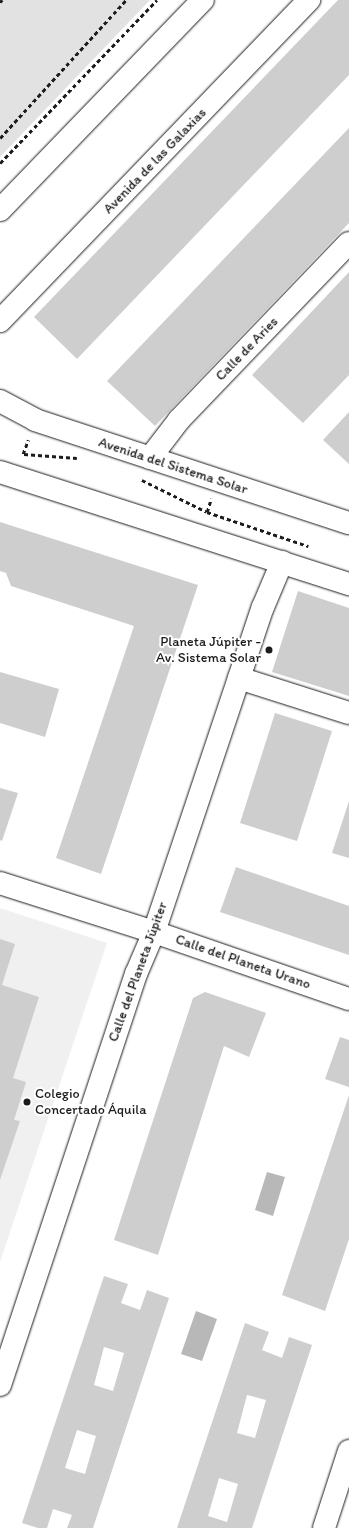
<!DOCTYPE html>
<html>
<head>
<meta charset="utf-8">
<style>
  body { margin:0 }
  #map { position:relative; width:349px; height:1528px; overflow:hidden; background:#fff; font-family:Itim,sans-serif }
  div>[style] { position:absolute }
  .built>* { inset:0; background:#f0f0f0 }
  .green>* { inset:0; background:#e2e2e2 }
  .water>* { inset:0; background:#b8b8b8 }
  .building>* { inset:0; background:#cecece }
  .path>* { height:2.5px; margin-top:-1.25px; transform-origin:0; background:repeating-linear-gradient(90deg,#1c1c1c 0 4px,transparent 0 7px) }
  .roads { filter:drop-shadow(0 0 1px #1c1c1c) drop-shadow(0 0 1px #1c1c1c) }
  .minor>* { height:22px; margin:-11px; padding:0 11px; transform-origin:11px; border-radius:11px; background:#fff }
  .dots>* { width:11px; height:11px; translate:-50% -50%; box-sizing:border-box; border:2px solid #fff; border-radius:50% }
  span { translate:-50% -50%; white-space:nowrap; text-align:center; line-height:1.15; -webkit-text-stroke:4px #fff; paint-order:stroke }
  .street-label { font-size:14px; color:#1c1c1c }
  .poi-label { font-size:14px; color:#1c1c1c }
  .right { translate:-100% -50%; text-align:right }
  .left { translate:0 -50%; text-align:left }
</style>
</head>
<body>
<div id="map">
  <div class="built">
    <i style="clip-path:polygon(0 908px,107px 943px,0 1262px)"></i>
  </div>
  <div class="green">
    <i style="clip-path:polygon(0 0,150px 0,0 157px)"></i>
  </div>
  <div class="water">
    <i style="clip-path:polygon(267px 1172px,285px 1177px,273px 1216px,255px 1210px)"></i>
    <i style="clip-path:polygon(196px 1311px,217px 1319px,202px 1361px,181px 1354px)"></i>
  </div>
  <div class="building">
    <i style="clip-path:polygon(338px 0,349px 0,349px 75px,77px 359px,34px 317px)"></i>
    <i style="clip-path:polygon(349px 128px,349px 223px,155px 426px,107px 381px)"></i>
    <i style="clip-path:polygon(349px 272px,349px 375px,303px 423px,252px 375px)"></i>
    <i style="clip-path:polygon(349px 412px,349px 464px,323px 440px)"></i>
    <i style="clip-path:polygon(0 522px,198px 585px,101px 874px,56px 858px,134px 626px,11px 586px,6px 573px,0 571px)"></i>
    <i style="clip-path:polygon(298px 591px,349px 608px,349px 696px,272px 672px)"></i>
    <i style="clip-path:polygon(0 672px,59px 689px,45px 737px,0 723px)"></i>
    <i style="clip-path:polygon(275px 713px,332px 731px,297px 841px,240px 823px)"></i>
    <i style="clip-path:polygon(0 788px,18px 793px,2px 841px,0 840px)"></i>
    <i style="clip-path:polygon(349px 801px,349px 858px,332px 853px)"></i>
    <i style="clip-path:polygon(236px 867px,349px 906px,349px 955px,220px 912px)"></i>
    <i style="clip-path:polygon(0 939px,15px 944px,2px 985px,39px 997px,13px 1078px,26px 1082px,14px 1120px,20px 1121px,0 1180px)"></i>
    <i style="clip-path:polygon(205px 992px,266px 1013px,249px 1057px,224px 1046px,158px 1255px,114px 1240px,193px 998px)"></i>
    <i style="clip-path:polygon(340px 1037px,349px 1040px,349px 1087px,325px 1079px)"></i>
    <i style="clip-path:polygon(349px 1095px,349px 1239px,325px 1311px,282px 1295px)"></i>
    <i style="clip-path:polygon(evenodd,104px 1276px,128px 1284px,121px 1303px,140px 1310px,147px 1290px,169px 1298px,93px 1528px,67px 1528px,72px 1515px,53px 1509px,47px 1528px,38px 1528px,22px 1523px,104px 1276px,104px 1347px,124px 1353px,113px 1391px,94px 1385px,104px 1347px,104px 1276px,77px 1430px,96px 1436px,85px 1474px,65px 1468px,77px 1430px)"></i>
    <i style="clip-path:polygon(evenodd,245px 1323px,269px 1332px,262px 1350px,282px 1358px,289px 1337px,312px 1345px,252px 1528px,177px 1528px,245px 1323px,247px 1395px,266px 1400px,255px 1438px,237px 1433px,247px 1395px,245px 1323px,219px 1478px,238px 1484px,227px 1522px,208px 1516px,219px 1478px)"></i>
  </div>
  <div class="path">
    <i style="left:0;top:2px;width:3px;rotate:-45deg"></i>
    <i style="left:0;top:138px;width:187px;rotate:-47.6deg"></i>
    <i style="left:0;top:163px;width:226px;rotate:-46.1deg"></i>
    <i style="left:23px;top:454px;width:15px;rotate:-70deg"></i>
    <i style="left:24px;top:454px;width:53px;rotate:4.3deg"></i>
    <i style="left:142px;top:480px;width:72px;rotate:26.2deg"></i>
    <i style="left:207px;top:512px;width:107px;rotate:18.6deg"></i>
    <i style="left:207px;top:512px;width:14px;rotate:-73deg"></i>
  </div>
  <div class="roads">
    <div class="minor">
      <i style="left:0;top:210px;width:292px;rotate:-46deg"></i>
      <i style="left:0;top:321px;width:446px;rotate:-46.1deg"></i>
      <i style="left:0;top:401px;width:40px;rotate:28deg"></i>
      <i style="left:35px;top:420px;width:330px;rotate:18.2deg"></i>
      <i style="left:150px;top:458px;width:48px;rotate:-52.7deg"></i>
      <i style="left:179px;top:420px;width:245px;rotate:-46.2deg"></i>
      <i style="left:0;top:472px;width:367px;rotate:17.8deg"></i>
      <i style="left:239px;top:678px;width:115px;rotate:17.7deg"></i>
      <i style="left:0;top:883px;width:162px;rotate:17.7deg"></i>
      <i style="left:154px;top:932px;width:206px;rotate:19deg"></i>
      <i style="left:0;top:1385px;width:433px;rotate:-71.7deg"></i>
      <i style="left:136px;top:974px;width:46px;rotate:-66.8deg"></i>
      <i style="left:154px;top:932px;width:343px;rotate:-71.5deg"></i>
      <i style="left:263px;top:607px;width:49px;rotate:-67.1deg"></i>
      <i style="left:324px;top:1528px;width:81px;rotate:-72deg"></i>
    </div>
  </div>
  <div class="dots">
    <i style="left:269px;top:650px;background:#1c1c1c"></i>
    <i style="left:27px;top:1102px;background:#1c1c1c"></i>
  </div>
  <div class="street-label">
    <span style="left:155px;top:161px;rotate:-46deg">Avenida de las Galaxias</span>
    <span style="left:247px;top:349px;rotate:-46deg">Calle de Aries</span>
    <span style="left:173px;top:466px;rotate:18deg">Avenida del Sistema Solar</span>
    <span style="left:243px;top:962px;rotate:19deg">Calle del Planeta Urano</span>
    <span style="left:138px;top:972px;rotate:-70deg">Calle del Planeta Júpiter</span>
  </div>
  <div class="poi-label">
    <span class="right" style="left:261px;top:650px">Planeta Júpiter -<br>Av. Sistema Solar</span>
    <span class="left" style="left:35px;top:1102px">Colegio<br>Concertado Áquila</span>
  </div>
</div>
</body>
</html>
